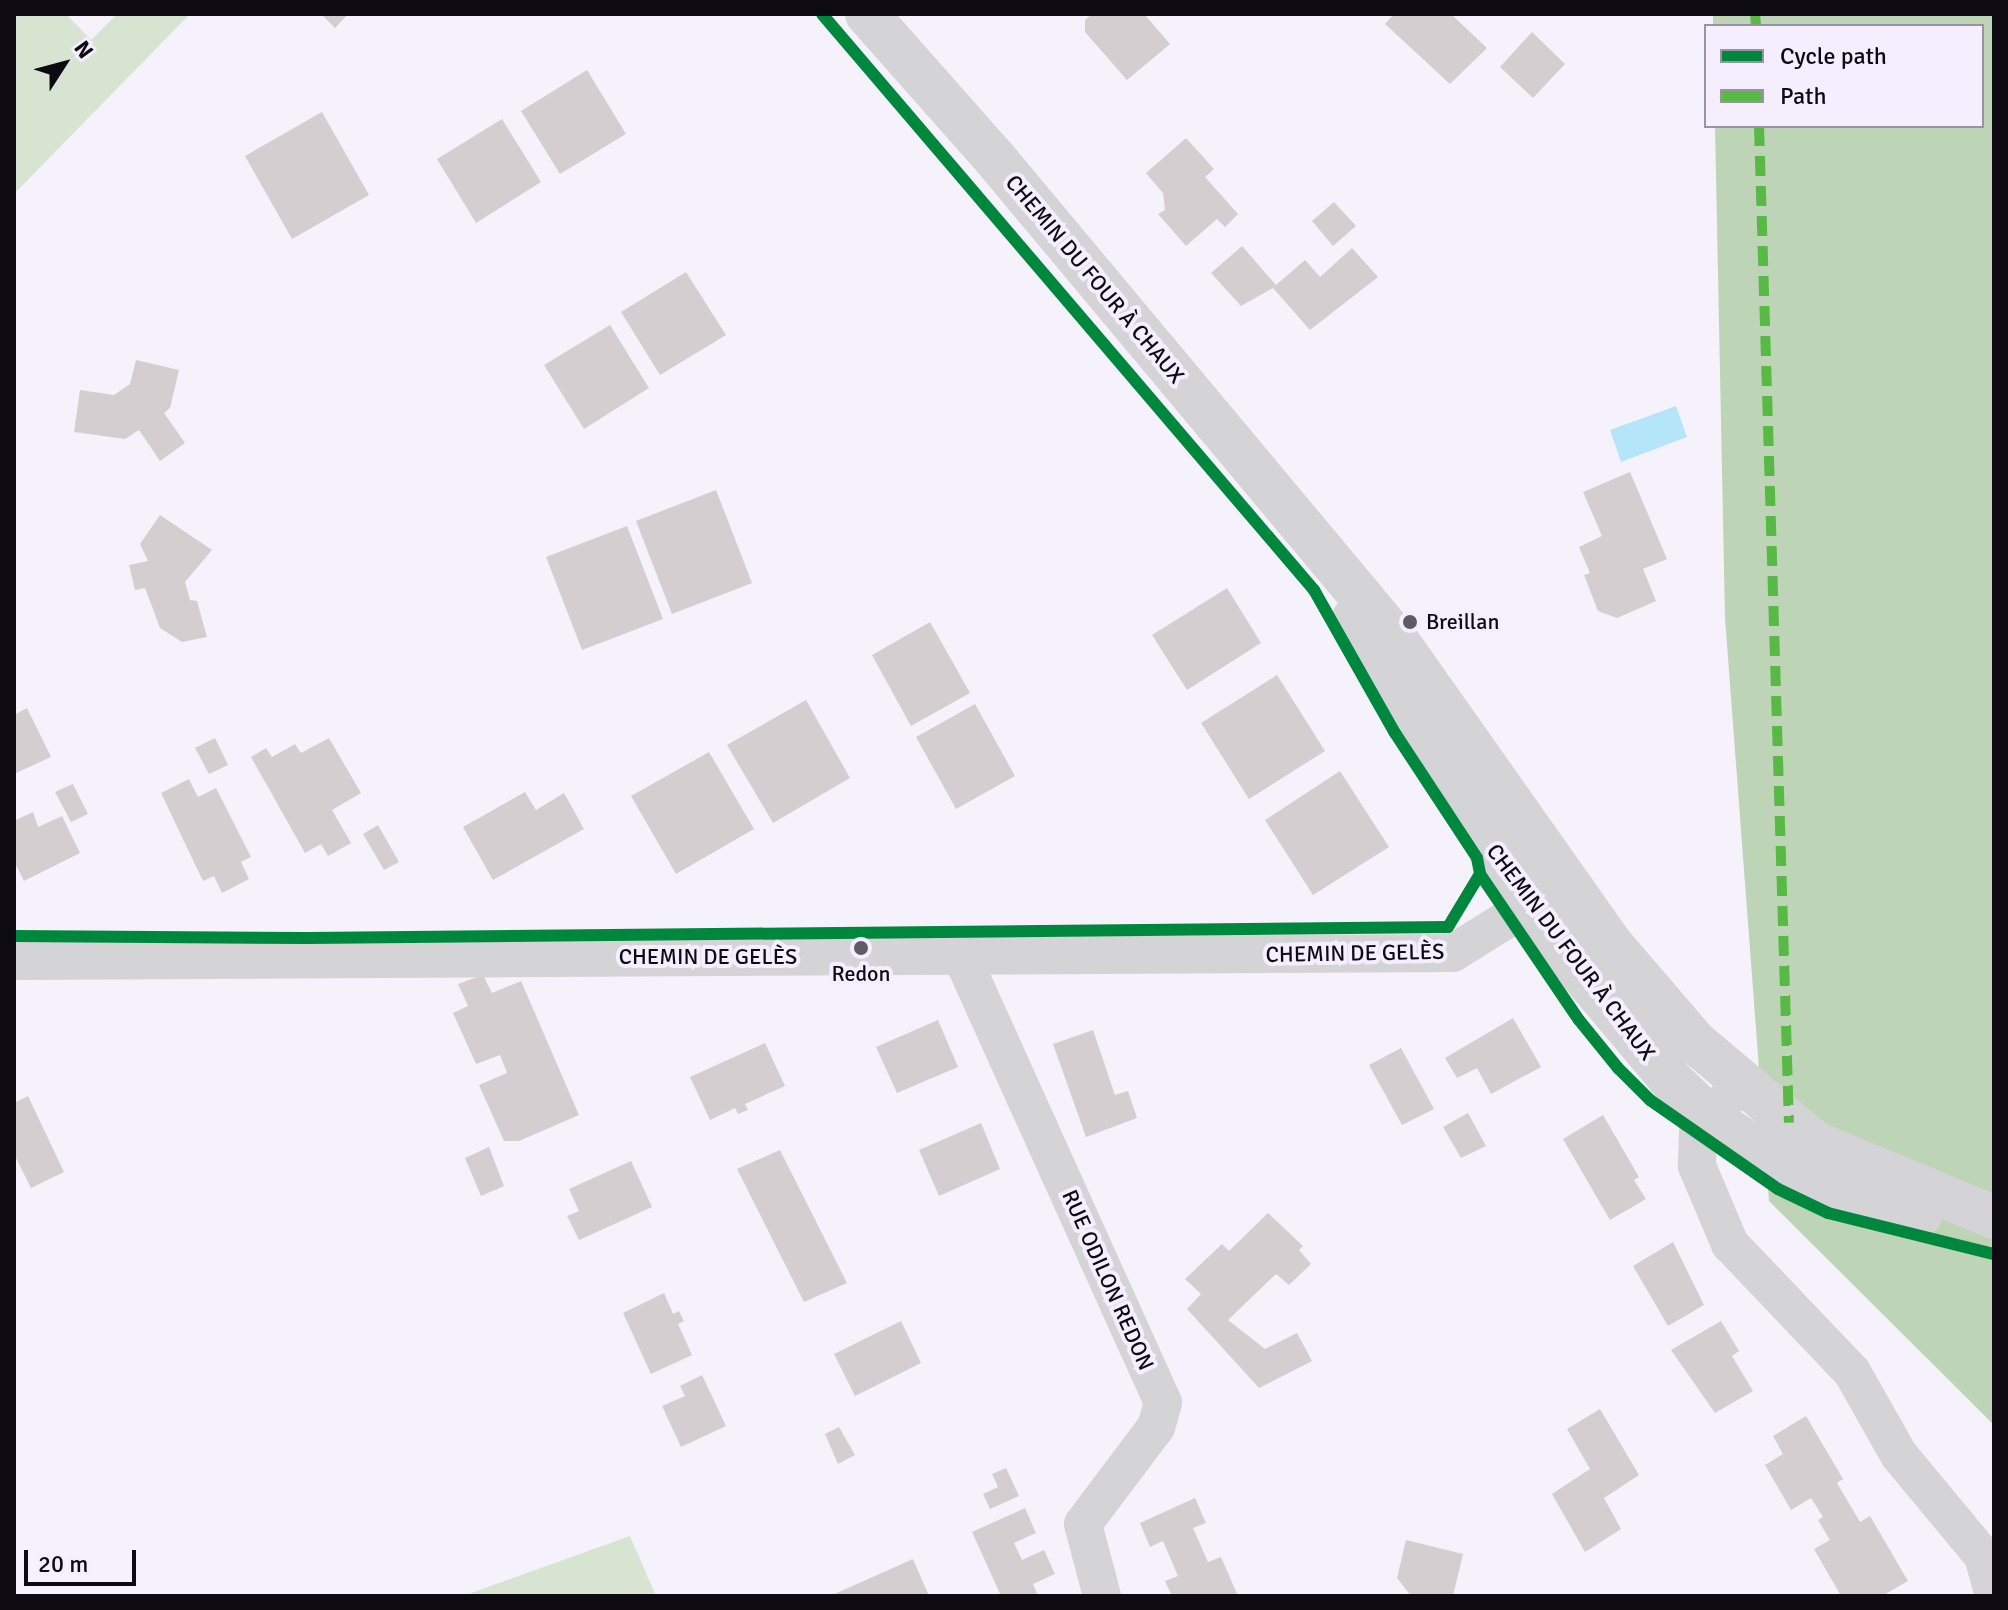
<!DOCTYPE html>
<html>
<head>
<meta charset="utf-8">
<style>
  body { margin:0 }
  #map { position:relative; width:2008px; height:1610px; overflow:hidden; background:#f6f2fb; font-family:Signika,sans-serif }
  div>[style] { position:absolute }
  .green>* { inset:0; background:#d7e4d2 }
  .forest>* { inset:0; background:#bdd4b6 }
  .water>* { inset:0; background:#b4e5f9 }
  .building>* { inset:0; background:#d4ced1 }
  .minor>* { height:38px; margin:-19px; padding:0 19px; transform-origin:19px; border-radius:19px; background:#d4d3d5 }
  .tertiary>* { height:44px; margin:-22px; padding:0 22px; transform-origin:22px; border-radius:22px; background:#d4d3d5 }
  .quiet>* { height:10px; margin-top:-5px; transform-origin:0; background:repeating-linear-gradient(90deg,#58b947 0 20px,transparent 0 30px) }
  .cycleway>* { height:12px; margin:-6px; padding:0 6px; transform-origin:6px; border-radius:6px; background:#00873e }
  .dots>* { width:22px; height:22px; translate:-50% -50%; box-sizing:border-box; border:4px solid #f5eeff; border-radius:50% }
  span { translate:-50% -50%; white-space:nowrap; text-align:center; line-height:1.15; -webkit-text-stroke:8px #f5eeff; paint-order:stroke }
  .street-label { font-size:22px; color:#0d0a11 }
  .poi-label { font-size:22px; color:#0d0a11 }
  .left { translate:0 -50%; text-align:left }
  .frame { position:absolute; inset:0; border:16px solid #0d0a11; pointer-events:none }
  .legend { position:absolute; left:1704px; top:24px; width:280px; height:104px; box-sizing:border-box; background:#f5eeff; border:2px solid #9893a0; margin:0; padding:10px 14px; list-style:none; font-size:24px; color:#0d0a11 }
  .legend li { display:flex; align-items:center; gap:16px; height:40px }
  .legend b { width:40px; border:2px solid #9893a0 }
  .north { position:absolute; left:24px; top:24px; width:80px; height:80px; -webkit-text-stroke:6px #f5eeff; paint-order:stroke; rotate:54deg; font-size:22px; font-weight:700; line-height:32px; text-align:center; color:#0d0a11 }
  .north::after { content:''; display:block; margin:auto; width:28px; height:36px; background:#0d0a11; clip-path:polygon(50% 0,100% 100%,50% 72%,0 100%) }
  .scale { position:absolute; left:24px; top:1550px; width:112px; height:36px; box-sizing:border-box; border:4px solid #0d0a11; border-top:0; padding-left:10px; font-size:24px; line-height:28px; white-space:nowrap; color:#0d0a11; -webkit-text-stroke:6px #f5eeff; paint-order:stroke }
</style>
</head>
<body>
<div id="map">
  <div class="green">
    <i style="clip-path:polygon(14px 14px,66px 14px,91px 40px,117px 14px,190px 14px,14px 194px)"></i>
    <i style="clip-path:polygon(630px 1536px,656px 1596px,463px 1596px)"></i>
  </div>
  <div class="forest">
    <i style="clip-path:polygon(1713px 14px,1994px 14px,1994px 1425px,1769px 1201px,1725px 618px,1715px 126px,1982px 126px,1982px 26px,1713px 26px)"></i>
  </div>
  <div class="water">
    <i style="clip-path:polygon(1676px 406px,1687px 437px,1621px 462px,1610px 430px)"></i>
  </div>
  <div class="building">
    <i style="clip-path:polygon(321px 14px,348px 14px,335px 28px)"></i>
    <i style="clip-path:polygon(1092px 14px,1144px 14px,1170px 44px,1127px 80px,1085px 32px,1085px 20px)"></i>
    <i style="clip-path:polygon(1394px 14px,1451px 14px,1487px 48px,1450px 84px,1385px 24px)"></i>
    <i style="clip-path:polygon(1532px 32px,1565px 64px,1533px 98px,1500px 67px)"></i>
    <i style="clip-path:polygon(587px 70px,626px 134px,560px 174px,521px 111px)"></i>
    <i style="clip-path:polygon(322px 112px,369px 195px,292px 239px,245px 156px)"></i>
    <i style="clip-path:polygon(502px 119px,541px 182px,476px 223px,437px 159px)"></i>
    <i style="clip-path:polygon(1186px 138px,1214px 169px,1205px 177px,1238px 214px,1225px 227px,1217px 219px,1186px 246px,1158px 214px,1165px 210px,1163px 193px,1146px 173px)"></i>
    <i style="clip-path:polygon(1334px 202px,1356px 226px,1333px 246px,1312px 221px)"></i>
    <i style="clip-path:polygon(1242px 246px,1276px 285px,1305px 260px,1320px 277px,1352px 248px,1378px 277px,1310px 330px,1273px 288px,1241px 306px,1211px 273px)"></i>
    <i style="clip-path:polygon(686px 272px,726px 335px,660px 375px,621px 312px)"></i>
    <i style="clip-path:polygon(610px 325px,649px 388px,584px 429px,544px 365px)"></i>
    <i style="clip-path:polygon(136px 360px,179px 370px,170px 408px,164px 413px,185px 443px,160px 461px,139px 430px,125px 439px,74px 432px,80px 390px,114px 395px,130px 384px)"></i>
    <i style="clip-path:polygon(1630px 472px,1667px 559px,1643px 569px,1656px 601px,1617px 618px,1598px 611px,1584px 575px,1590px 573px,1579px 547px,1602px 536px,1583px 492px)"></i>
    <i style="clip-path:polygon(716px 490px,752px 583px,672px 614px,636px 521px)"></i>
    <i style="clip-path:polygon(160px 515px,212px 550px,185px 582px,190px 600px,197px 601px,207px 637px,182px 642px,160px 628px,145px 588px,135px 590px,129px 565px,148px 561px,140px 544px)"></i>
    <i style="clip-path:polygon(627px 526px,663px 619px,582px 650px,546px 557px)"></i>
    <i style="clip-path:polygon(1227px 588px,1261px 643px,1187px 690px,1152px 635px)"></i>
    <i style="clip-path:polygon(930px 622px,970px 693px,911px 726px,872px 655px)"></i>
    <i style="clip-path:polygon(1277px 675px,1325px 751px,1249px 799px,1201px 723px)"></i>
    <i style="clip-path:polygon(806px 700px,850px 778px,773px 823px,727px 745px)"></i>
    <i style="clip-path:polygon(975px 704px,1015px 776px,956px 809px,916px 737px)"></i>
    <i style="clip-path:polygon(27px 708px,51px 757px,14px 774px,14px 715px)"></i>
    <i style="clip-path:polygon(215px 738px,228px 765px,209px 774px,195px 748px)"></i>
    <i style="clip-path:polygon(329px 738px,361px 793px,332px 810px,351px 843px,328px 856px,321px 844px,305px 853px,251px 757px,266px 748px,272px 757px,295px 744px,301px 753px)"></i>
    <i style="clip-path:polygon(709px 752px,754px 829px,676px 874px,631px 796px)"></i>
    <i style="clip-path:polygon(1340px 771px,1389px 847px,1313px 895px,1265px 820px)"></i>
    <i style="clip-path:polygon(189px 779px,198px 797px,216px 788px,251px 857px,241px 862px,249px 879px,222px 893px,214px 876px,203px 881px,161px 793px)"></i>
    <i style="clip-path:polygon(73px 784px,88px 814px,71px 822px,55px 792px)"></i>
    <i style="clip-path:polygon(525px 792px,536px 810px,564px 793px,584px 829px,493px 880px,463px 827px)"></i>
    <i style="clip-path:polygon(33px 812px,38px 827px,62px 816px,80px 853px,24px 881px,14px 861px,14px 821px)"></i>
    <i style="clip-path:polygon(378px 825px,399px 862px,384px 870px,363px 834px)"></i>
    <i style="clip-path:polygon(483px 975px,492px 993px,521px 981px,579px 1115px,519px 1141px,504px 1141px,479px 1085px,507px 1073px,500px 1055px,476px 1064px,453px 1013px,468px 1006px,458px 984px)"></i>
    <i style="clip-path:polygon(1513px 1018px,1541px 1067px,1491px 1094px,1477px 1068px,1457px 1078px,1445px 1058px)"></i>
    <i style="clip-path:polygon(938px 1020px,958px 1067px,897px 1093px,876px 1047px)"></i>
    <i style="clip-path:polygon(1093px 1030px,1115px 1095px,1128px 1091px,1137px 1118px,1086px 1137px,1053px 1044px)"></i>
    <i style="clip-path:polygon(765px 1043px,785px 1086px,745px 1104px,748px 1110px,738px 1114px,735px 1108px,710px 1120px,690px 1077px)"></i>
    <i style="clip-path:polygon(1401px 1048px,1434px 1109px,1402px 1125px,1369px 1065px)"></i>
    <i style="clip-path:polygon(28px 1096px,64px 1172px,31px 1188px,14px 1154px,14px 1103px)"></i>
    <i style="clip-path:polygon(1468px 1113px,1486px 1146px,1461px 1158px,1443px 1127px)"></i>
    <i style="clip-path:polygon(1603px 1115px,1639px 1177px,1634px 1180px,1646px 1199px,1610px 1220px,1563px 1139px)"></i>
    <i style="clip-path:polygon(981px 1123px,1000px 1169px,939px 1196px,919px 1150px)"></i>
    <i style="clip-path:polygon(489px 1147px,504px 1186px,481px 1196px,465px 1158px)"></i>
    <i style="clip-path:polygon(780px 1150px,847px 1283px,804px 1302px,737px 1169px)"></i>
    <i style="clip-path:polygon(631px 1161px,652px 1207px,579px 1240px,567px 1216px,579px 1211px,569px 1189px)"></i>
    <i style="clip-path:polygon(1268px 1213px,1303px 1246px,1299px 1250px,1311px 1264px,1289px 1285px,1276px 1274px,1228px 1320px,1265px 1349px,1297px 1333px,1312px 1361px,1259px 1388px,1187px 1309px,1201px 1294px,1185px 1279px,1222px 1244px,1229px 1251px)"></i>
    <i style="clip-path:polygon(1673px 1242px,1704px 1305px,1668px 1326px,1633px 1266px)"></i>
    <i style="clip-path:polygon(664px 1293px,673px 1314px,679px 1311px,684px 1321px,678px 1324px,692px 1355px,651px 1374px,623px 1313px)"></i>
    <i style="clip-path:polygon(901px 1321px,921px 1363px,855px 1396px,834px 1354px)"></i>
    <i style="clip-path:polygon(1721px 1321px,1739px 1351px,1732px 1356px,1753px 1391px,1715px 1413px,1671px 1350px)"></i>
    <i style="clip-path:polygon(702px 1375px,726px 1426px,681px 1447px,662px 1406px,685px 1396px,680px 1386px)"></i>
    <i style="clip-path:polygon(1600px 1409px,1639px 1475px,1604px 1498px,1621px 1529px,1585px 1552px,1552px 1494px,1590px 1469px,1567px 1429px)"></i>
    <i style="clip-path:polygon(1806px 1416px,1843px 1479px,1837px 1483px,1860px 1522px,1870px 1516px,1908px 1581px,1882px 1596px,1841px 1596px,1814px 1549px,1830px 1540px,1818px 1520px,1823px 1517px,1811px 1498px,1791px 1510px,1765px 1465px,1783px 1454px,1773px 1436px)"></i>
    <i style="clip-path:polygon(839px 1427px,855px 1455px,838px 1464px,825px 1434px)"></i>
    <i style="clip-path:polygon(1006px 1468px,1019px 1496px,990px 1509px,983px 1494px,998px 1487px,992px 1474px)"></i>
    <i style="clip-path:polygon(1195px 1498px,1206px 1523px,1193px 1528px,1208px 1562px,1221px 1557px,1238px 1596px,1172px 1596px,1165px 1581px,1178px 1576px,1163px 1541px,1150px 1547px,1140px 1523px)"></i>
    <i style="clip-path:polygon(1025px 1508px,1036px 1533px,1014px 1543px,1022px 1560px,1044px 1550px,1055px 1574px,1033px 1584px,1038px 1596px,1001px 1596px,972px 1532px)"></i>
    <i style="clip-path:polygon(1406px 1540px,1463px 1554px,1453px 1596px,1411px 1596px,1397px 1578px)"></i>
    <i style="clip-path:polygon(913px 1559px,929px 1596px,830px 1596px)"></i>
  </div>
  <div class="minor">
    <i style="left:961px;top:955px;width:491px;rotate:65.7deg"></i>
    <i style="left:1163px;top:1403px;width:25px;rotate:106deg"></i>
    <i style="left:1156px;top:1427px;width:121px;rotate:127deg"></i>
    <i style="left:1083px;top:1524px;width:74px;rotate:75.2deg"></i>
    <i style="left:14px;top:961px;width:1439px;rotate:-0.32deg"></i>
    <i style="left:1453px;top:953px;width:123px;rotate:-32deg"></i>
    <i style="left:1740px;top:1083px;width:65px;rotate:130deg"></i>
    <i style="left:1698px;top:1133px;width:33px;rotate:92deg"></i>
    <i style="left:1697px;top:1166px;width:85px;rotate:67.1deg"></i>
    <i style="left:1730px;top:1244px;width:177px;rotate:46.4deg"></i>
    <i style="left:1852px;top:1372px;width:95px;rotate:60.5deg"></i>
    <i style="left:1899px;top:1455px;width:131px;rotate:50.3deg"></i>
    <i style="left:1983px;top:1556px;width:41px;rotate:74.6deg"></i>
  </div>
  <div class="tertiary">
    <i style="left:867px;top:14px;width:196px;rotate:48.5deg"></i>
    <i style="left:997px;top:161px;width:618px;rotate:50.12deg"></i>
    <i style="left:1393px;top:635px;width:378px;rotate:54.8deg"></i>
    <i style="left:1611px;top:944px;width:129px;rotate:49.4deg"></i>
    <i style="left:1695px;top:1042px;width:157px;rotate:40.1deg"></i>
    <i style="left:1815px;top:1143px;width:194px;rotate:22.5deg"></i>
    <i style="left:1354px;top:618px;width:116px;rotate:62.8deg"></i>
    <i style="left:1407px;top:721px;width:120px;rotate:56.6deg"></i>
    <i style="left:1473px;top:821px;width:186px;rotate:54.6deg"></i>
    <i style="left:1581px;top:973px;width:138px;rotate:50deg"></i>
    <i style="left:1670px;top:1079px;width:56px;rotate:44.3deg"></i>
    <i style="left:1710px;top:1118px;width:95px;rotate:33.4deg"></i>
    <i style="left:1789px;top:1170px;width:139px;rotate:18.8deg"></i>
  </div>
  <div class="quiet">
    <i style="left:1755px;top:14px;width:12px;rotate:85deg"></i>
    <i style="left:1759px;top:126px;width:997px;rotate:88.28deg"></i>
  </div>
  <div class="cycleway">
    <i style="left:822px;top:14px;width:758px;rotate:49.5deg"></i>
    <i style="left:1314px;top:590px;width:164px;rotate:60.5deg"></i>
    <i style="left:1395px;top:733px;width:149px;rotate:56.7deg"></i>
    <i style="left:1477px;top:858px;width:16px;rotate:79deg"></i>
    <i style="left:1480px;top:874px;width:176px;rotate:55.9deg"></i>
    <i style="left:1579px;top:1020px;width:62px;rotate:50.9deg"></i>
    <i style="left:1618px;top:1068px;width:45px;rotate:45deg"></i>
    <i style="left:1650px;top:1100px;width:156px;rotate:34.8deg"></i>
    <i style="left:1778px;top:1189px;width:55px;rotate:25.6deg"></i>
    <i style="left:1828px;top:1213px;width:171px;rotate:13.9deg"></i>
    <i style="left:14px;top:936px;width:294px;rotate:0.4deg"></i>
    <i style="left:308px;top:938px;width:1140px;rotate:-0.55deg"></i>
    <i style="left:1448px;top:927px;width:62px;rotate:-58.9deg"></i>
  </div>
  <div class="dots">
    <i style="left:1410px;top:622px;background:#5f5b63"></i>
    <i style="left:861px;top:948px;background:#5f5b63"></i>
  </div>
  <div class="street-label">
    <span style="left:1095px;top:279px;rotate:50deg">CHEMIN DU FOUR À CHAUX</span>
    <span style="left:1571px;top:952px;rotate:53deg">CHEMIN DU FOUR À CHAUX</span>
    <span style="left:1355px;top:953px;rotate:-1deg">CHEMIN DE GELÈS</span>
    <span style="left:708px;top:957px">CHEMIN DE GELÈS</span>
    <span style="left:1108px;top:1280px;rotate:66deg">RUE ODILON REDON</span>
  </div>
  <div class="poi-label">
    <span class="left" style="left:1426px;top:622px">Breillan</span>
    <span style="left:861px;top:974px">Redon</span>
  </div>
  <div class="frame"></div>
  <ul class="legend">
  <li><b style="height:10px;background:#00873e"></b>Cycle path</li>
  <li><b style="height:10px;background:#58b947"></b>Path</li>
  </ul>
  <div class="north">N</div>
  <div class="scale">20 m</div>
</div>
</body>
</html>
